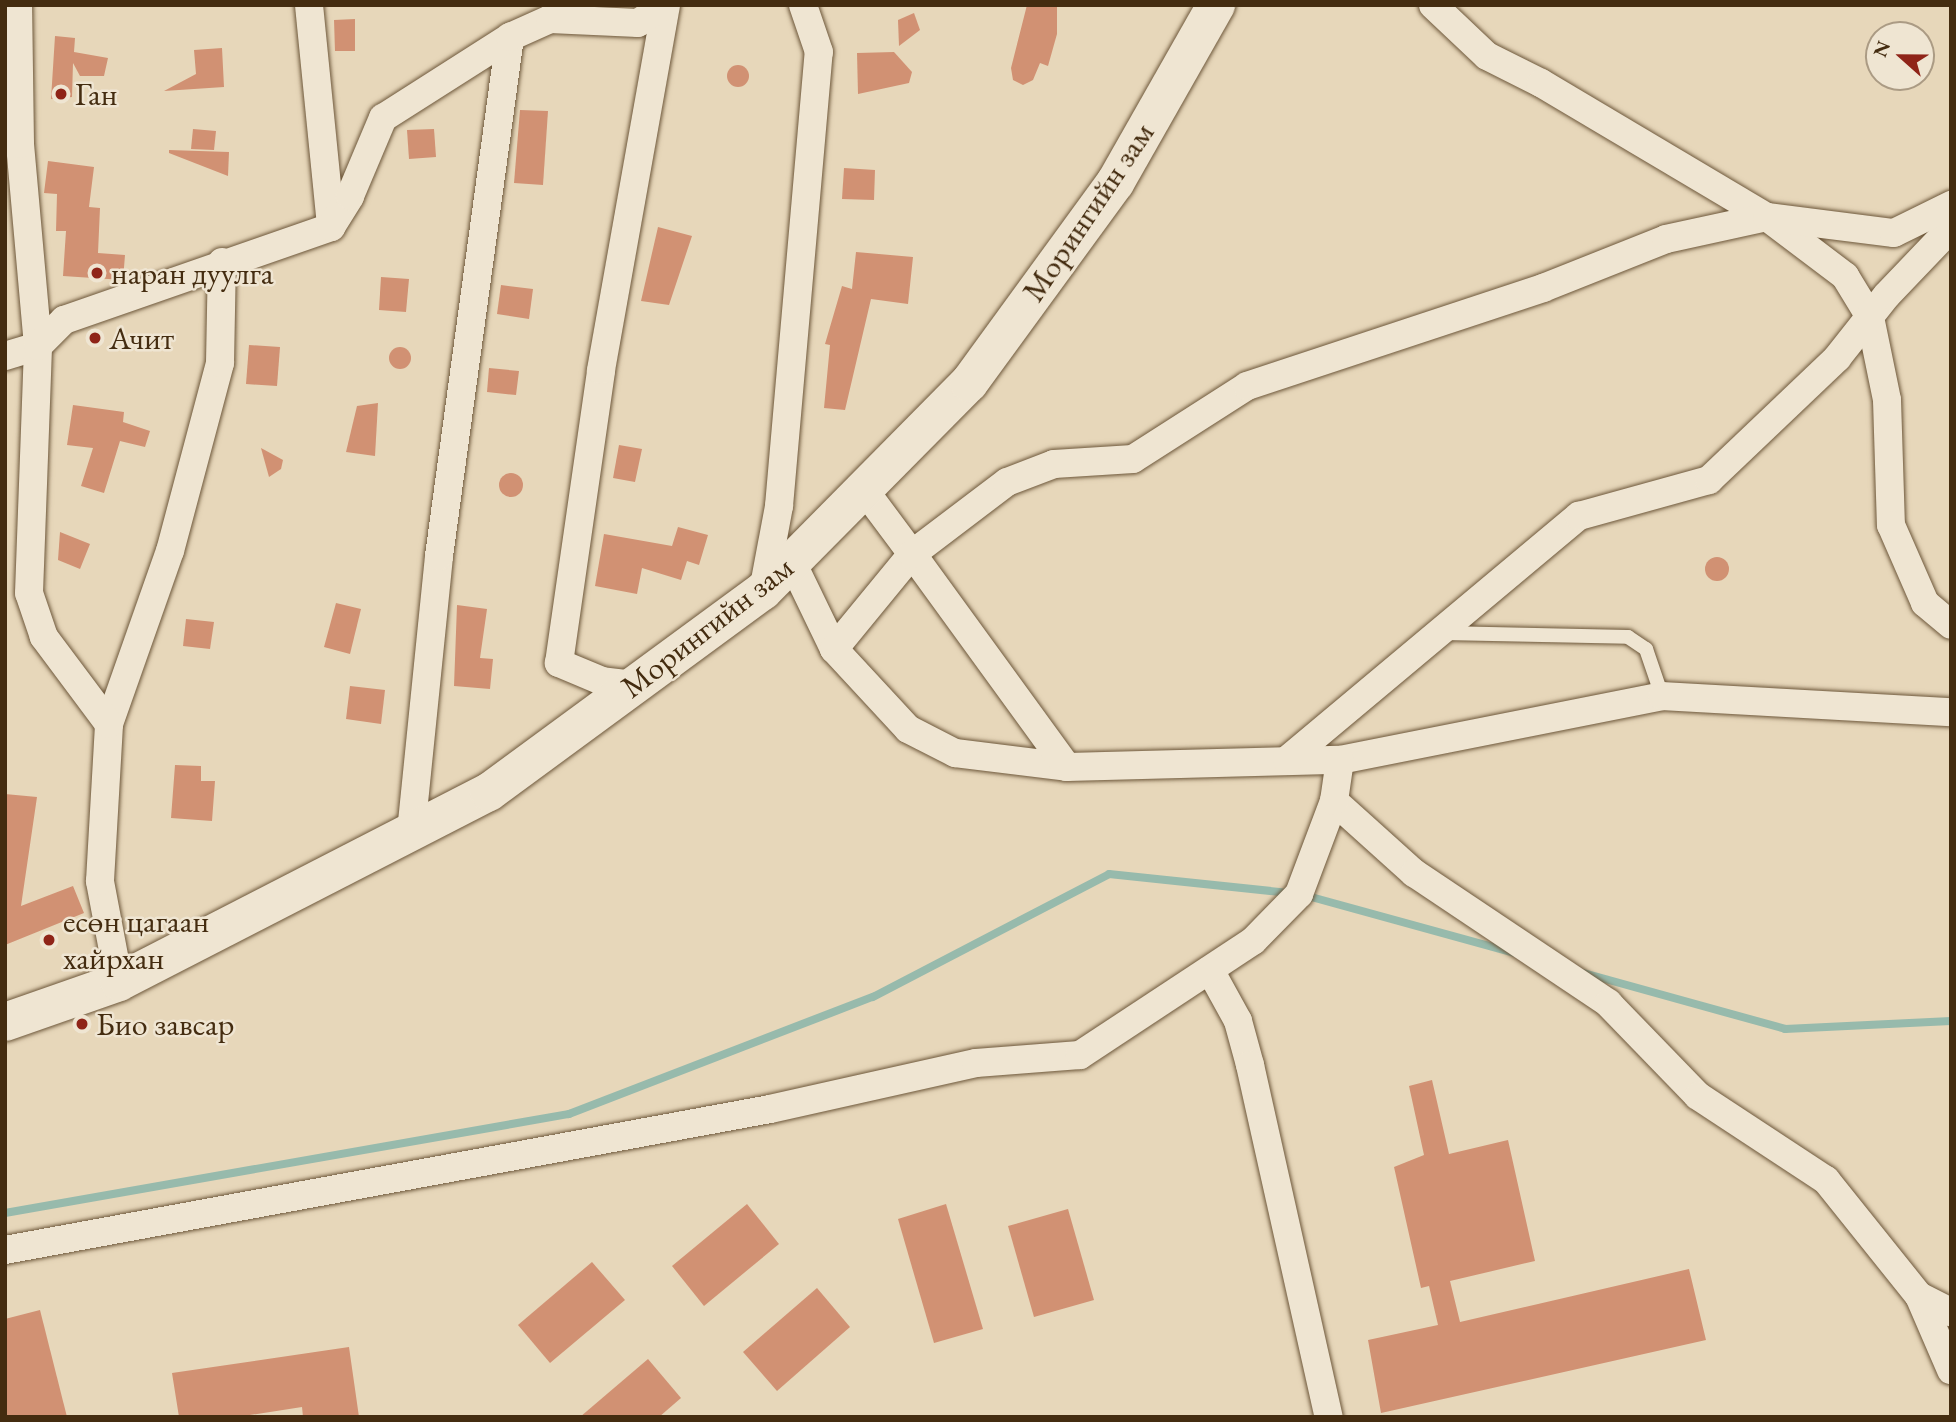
<!DOCTYPE html>
<html>
<head>
<meta charset="utf-8">
<style>
  body { margin:0 }
  #map { position:relative; width:1956px; height:1422px; overflow:hidden; background:#e7d7ba; font-family:"EB Garamond",serif }
  div>[style] { position:absolute }
  .stream>* { height:8px; margin:-4px; padding:0 4px; transform-origin:4px; border-radius:4px; background:#97baac }
  .building>* { inset:0; background:#d19173 }
  .round { border-radius:50% }
  .roads { filter:drop-shadow(0 0 2px #6d573a) drop-shadow(0 0 2px #6d573a) }
  .lane>* { height:14px; margin:-7px; padding:0 7px; transform-origin:7px; border-radius:7px; background:#efe5d2 }
  .street>* { height:28px; margin:-14px; padding:0 14px; transform-origin:14px; border-radius:14px; background:#efe5d2 }
  .secondary>* { height:38px; margin:-19px; padding:0 19px; transform-origin:19px; border-radius:19px; background:#efe5d2 }
  .dots>* { width:19px; height:19px; translate:-50% -50%; box-sizing:border-box; border:4px solid #efe5d2; border-radius:50% }
  span { translate:-50% -50%; white-space:nowrap; text-align:center; line-height:1.15; -webkit-text-stroke:5px #efe5d2; paint-order:stroke }
  .poi-label { font-size:32px; color:#442c10 }
  .left { translate:0 -50%; text-align:left }
  .street-label { font-size:32px; color:#442c10 }
  .frame { position:absolute; inset:0; border:7px solid #442c10; pointer-events:none }
  .north { position:absolute; left:1865px; top:21px; width:70px; height:70px; box-sizing:border-box; background:#efe5d2; border:2px solid #ab9b84; border-radius:50%; rotate:291deg; font-size:19px; font-weight:700; line-height:28px; text-align:center; color:#442c10 }
  .north::after { content:''; display:block; margin:auto; width:24px; height:32px; background:#8f2418; clip-path:polygon(50% 0,100% 100%,50% 72%,0 100%) }
</style>
</head>
<body>
<div id="map">
  <div class="stream">
    <i style="left:1304px;top:895px;width:218px;rotate:15.4deg"></i>
    <i style="left:1580px;top:972px;width:213px;rotate:15.5deg"></i>
    <i style="left:1785px;top:1029px;width:166px;rotate:-2.8deg"></i>
    <i style="left:5px;top:1213px;width:573px;rotate:-9.96deg"></i>
    <i style="left:569px;top:1114px;width:326px;rotate:-21.1deg"></i>
    <i style="left:873px;top:997px;width:266px;rotate:-27.5deg"></i>
    <i style="left:1109px;top:874px;width:183px;rotate:6deg"></i>
  </div>
  <div class="building">
    <i style="clip-path:polygon(1027px 5px,1057px 5px,1057px 34px,1048px 66px,1040px 63px,1033px 80px,1023px 85px,1013px 80px,1011px 68px)"></i>
    <i style="clip-path:polygon(914px 13px,920px 30px,899px 46px,898px 20px)"></i>
    <i style="clip-path:polygon(355px 19px,355px 51px,335px 51px,334px 20px)"></i>
    <i style="clip-path:polygon(55px 36px,75px 38px,74px 52px,108px 58px,104px 76px,80px 76px,73px 63px,72px 97px,51px 99px)"></i>
    <i style="clip-path:polygon(222px 48px,224px 87px,164px 91px,196px 74px,194px 50px)"></i>
    <i style="clip-path:polygon(894px 52px,912px 72px,909px 83px,858px 94px,857px 53px)"></i>
    <i class="round" style="left:727px;top:65px;width:22px;height:22px"></i>
    <i style="clip-path:polygon(520px 110px,548px 111px,543px 185px,514px 183px)"></i>
    <i style="clip-path:polygon(193px 129px,216px 131px,214px 150px,191px 149px)"></i>
    <i style="clip-path:polygon(434px 129px,436px 157px,409px 159px,407px 130px)"></i>
    <i style="clip-path:polygon(169px 150px,229px 152px,228px 176px,169px 153px)"></i>
    <i style="clip-path:polygon(48px 161px,94px 167px,89px 207px,100px 208px,98px 253px,125px 255px,123px 280px,63px 276px,66px 231px,56px 231px,57px 194px,44px 193px)"></i>
    <i style="clip-path:polygon(844px 168px,875px 170px,874px 200px,842px 199px)"></i>
    <i style="clip-path:polygon(658px 227px,692px 236px,669px 305px,641px 301px)"></i>
    <i style="clip-path:polygon(856px 252px,913px 257px,908px 304px,871px 299px,845px 410px,824px 408px,830px 345px,825px 344px,842px 286px,852px 289px)"></i>
    <i style="clip-path:polygon(381px 277px,409px 279px,406px 312px,379px 310px)"></i>
    <i style="clip-path:polygon(501px 285px,533px 289px,529px 319px,497px 314px)"></i>
    <i style="clip-path:polygon(249px 345px,280px 347px,277px 386px,246px 384px)"></i>
    <i class="round" style="left:389px;top:347px;width:22px;height:22px"></i>
    <i style="clip-path:polygon(489px 368px,519px 371px,516px 395px,487px 392px)"></i>
    <i style="clip-path:polygon(378px 403px,375px 456px,346px 452px,357px 406px)"></i>
    <i style="clip-path:polygon(73px 405px,124px 412px,123px 422px,150px 431px,145px 447px,120px 441px,104px 493px,81px 486px,93px 448px,67px 445px)"></i>
    <i style="clip-path:polygon(619px 445px,642px 449px,635px 482px,613px 478px)"></i>
    <i style="clip-path:polygon(261px 448px,283px 460px,281px 469px,269px 477px)"></i>
    <i class="round" style="left:499px;top:473px;width:24px;height:24px"></i>
    <i style="clip-path:polygon(678px 527px,708px 535px,699px 565px,687px 561px,681px 580px,642px 568px,637px 594px,595px 586px,604px 534px,672px 546px)"></i>
    <i style="clip-path:polygon(60px 532px,90px 544px,80px 569px,58px 560px)"></i>
    <i class="round" style="left:1705px;top:557px;width:24px;height:24px"></i>
    <i style="clip-path:polygon(336px 603px,361px 609px,350px 654px,324px 647px)"></i>
    <i style="clip-path:polygon(457px 605px,487px 609px,480px 658px,493px 659px,490px 689px,454px 686px)"></i>
    <i style="clip-path:polygon(186px 619px,214px 622px,210px 649px,183px 646px)"></i>
    <i style="clip-path:polygon(350px 686px,385px 690px,381px 724px,346px 719px)"></i>
    <i style="clip-path:polygon(175px 765px,201px 766px,201px 781px,215px 781px,212px 821px,171px 818px)"></i>
    <i style="clip-path:polygon(5px 794px,37px 797px,21px 906px,73px 886px,84px 913px,5px 945px)"></i>
    <i style="clip-path:polygon(1432px 1080px,1449px 1154px,1508px 1140px,1535px 1261px,1450px 1281px,1460px 1322px,1689px 1269px,1706px 1340px,1381px 1413px,1368px 1340px,1438px 1325px,1429px 1286px,1421px 1288px,1394px 1167px,1424px 1155px,1409px 1086px)"></i>
    <i style="clip-path:polygon(747px 1204px,779px 1244px,704px 1306px,672px 1266px)"></i>
    <i style="clip-path:polygon(946px 1204px,983px 1329px,934px 1343px,898px 1219px)"></i>
    <i style="clip-path:polygon(1068px 1209px,1094px 1300px,1034px 1317px,1008px 1226px)"></i>
    <i style="clip-path:polygon(592px 1262px,625px 1300px,550px 1363px,518px 1325px)"></i>
    <i style="clip-path:polygon(817px 1288px,850px 1327px,777px 1391px,743px 1352px)"></i>
    <i style="clip-path:polygon(40px 1310px,67px 1417px,5px 1417px,5px 1319px)"></i>
    <i style="clip-path:polygon(349px 1347px,359px 1417px,303px 1417px,302px 1407px,237px 1417px,179px 1417px,172px 1373px)"></i>
    <i style="clip-path:polygon(648px 1359px,681px 1398px,659px 1417px,580px 1417px)"></i>
  </div>
  <div class="roads">
    <div class="lane">
      <i style="left:1443px;top:633px;width:185px;rotate:1.2deg"></i>
      <i style="left:1628px;top:637px;width:22px;rotate:34deg"></i>
      <i style="left:1646px;top:649px;width:50px;rotate:71.2deg"></i>
    </div>
    <div class="street">
      <i style="left:309px;top:5px;width:223px;rotate:84.3deg"></i>
      <i style="left:1433px;top:5px;width:74px;rotate:43.4deg"></i>
      <i style="left:1487px;top:56px;width:60px;rotate:26.6deg"></i>
      <i style="left:1541px;top:83px;width:263px;rotate:30.7deg"></i>
      <i style="left:1767px;top:217px;width:98px;rotate:37.1deg"></i>
      <i style="left:1845px;top:276px;width:48px;rotate:58.6deg"></i>
      <i style="left:1870px;top:317px;width:85px;rotate:78.4deg"></i>
      <i style="left:1887px;top:400px;width:125px;rotate:88.2deg"></i>
      <i style="left:1891px;top:525px;width:85px;rotate:66.4deg"></i>
      <i style="left:1925px;top:603px;width:34px;rotate:40deg"></i>
      <i style="left:5px;top:356px;width:34px;rotate:-17deg"></i>
      <i style="left:38px;top:346px;width:203px;rotate:-95.1deg"></i>
      <i style="left:20px;top:144px;width:139px;rotate:-90.8deg"></i>
      <i style="left:792px;top:562px;width:97px;rotate:64.2deg"></i>
      <i style="left:834px;top:649px;width:109px;rotate:47.2deg"></i>
      <i style="left:908px;top:729px;width:53px;rotate:27.1deg"></i>
      <i style="left:955px;top:753px;width:113px;rotate:7.1deg"></i>
      <i style="left:1067px;top:767px;width:273px;rotate:-1.5deg"></i>
      <i style="left:1340px;top:760px;width:328px;rotate:-11.2deg"></i>
      <i style="left:1662px;top:696px;width:289px;rotate:3.2deg"></i>
      <i style="left:763px;top:591px;width:86px;rotate:-79.3deg"></i>
      <i style="left:779px;top:506px;width:456px;rotate:-85deg"></i>
      <i style="left:819px;top:52px;width:50px;rotate:-108.8deg"></i>
      <i style="left:834px;top:649px;width:123px;rotate:-50.6deg"></i>
      <i style="left:912px;top:554px;width:79px;rotate:-126.7deg"></i>
      <i style="left:634px;top:685px;width:32px;rotate:-173deg"></i>
      <i style="left:602px;top:681px;width:47px;rotate:-157.3deg"></i>
      <i style="left:559px;top:663px;width:296px;rotate:-81.8deg"></i>
      <i style="left:601px;top:370px;width:371px;rotate:-79.9deg"></i>
      <i style="left:109px;top:724px;width:183px;rotate:-70.6deg"></i>
      <i style="left:170px;top:551px;width:195px;rotate:-75.1deg"></i>
      <i style="left:220px;top:363px;width:101px;rotate:-88.9deg"></i>
      <i style="left:1287px;top:760px;width:381px;rotate:-39.9deg"></i>
      <i style="left:1579px;top:516px;width:135px;rotate:-15.5deg"></i>
      <i style="left:1709px;top:480px;width:177px;rotate:-43.6deg"></i>
      <i style="left:1837px;top:358px;width:80px;rotate:-51.6deg"></i>
      <i style="left:1887px;top:295px;width:93px;rotate:-46.3deg"></i>
      <i style="left:1067px;top:767px;width:263px;rotate:-126deg"></i>
      <i style="left:912px;top:554px;width:119px;rotate:-37.2deg"></i>
      <i style="left:1007px;top:482px;width:50px;rotate:-21deg"></i>
      <i style="left:1054px;top:464px;width:79px;rotate:-3.6deg"></i>
      <i style="left:1133px;top:459px;width:135px;rotate:-32.6deg"></i>
      <i style="left:1247px;top:386px;width:312px;rotate:-18.3deg"></i>
      <i style="left:1543px;top:288px;width:132px;rotate:-21.7deg"></i>
      <i style="left:1666px;top:239px;width:103px;rotate:-12.3deg"></i>
      <i style="left:1767px;top:217px;width:128px;rotate:7.2deg"></i>
      <i style="left:1894px;top:233px;width:64px;rotate:-26.2deg"></i>
      <i style="left:1334px;top:801px;width:108px;rotate:42deg"></i>
      <i style="left:1414px;top:873px;width:234px;rotate:33.8deg"></i>
      <i style="left:1608px;top:1003px;width:129px;rotate:45.9deg"></i>
      <i style="left:1698px;top:1096px;width:153px;rotate:33.3deg"></i>
      <i style="left:1826px;top:1180px;width:149px;rotate:51.3deg"></i>
      <i style="left:1919px;top:1296px;width:81px;rotate:66.6deg"></i>
      <i style="left:411px;top:832px;width:277px;rotate:-84.2deg"></i>
      <i style="left:439px;top:556px;width:524px;rotate:-82.21deg"></i>
      <i style="left:1210px;top:970px;width:58px;rotate:61.2deg"></i>
      <i style="left:1238px;top:1021px;width:46px;rotate:74.7deg"></i>
      <i style="left:1250px;top:1065px;width:361px;rotate:77.4deg"></i>
      <i style="left:119px;top:982px;width:103px;rotate:-100.7deg"></i>
      <i style="left:100px;top:881px;width:157px;rotate:-86.7deg"></i>
      <i style="left:109px;top:724px;width:109px;rotate:-126.8deg"></i>
      <i style="left:44px;top:637px;width:46px;rotate:-108.8deg"></i>
      <i style="left:29px;top:593px;width:247px;rotate:-87.9deg"></i>
      <i style="left:38px;top:346px;width:37px;rotate:-45deg"></i>
      <i style="left:64px;top:320px;width:283px;rotate:-19.2deg"></i>
      <i style="left:331px;top:227px;width:36px;rotate:-58deg"></i>
      <i style="left:350px;top:196px;width:85px;rotate:-67.1deg"></i>
      <i style="left:383px;top:118px;width:151px;rotate:-32.5deg"></i>
      <i style="left:510px;top:37px;width:44px;rotate:-24.2deg"></i>
      <i style="left:550px;top:19px;width:88px;rotate:2.6deg"></i>
      <i style="left:638px;top:23px;width:32px;rotate:-34deg"></i>
      <i style="left:5px;top:1250px;width:778px;rotate:-10.44deg"></i>
      <i style="left:770px;top:1109px;width:211px;rotate:-12.6deg"></i>
      <i style="left:976px;top:1063px;width:104px;rotate:-4.4deg"></i>
      <i style="left:1080px;top:1055px;width:207px;rotate:-33.4deg"></i>
      <i style="left:1253px;top:941px;width:66px;rotate:-45.6deg"></i>
      <i style="left:1299px;top:894px;width:99px;rotate:-69.4deg"></i>
      <i style="left:1334px;top:801px;width:41px;rotate:-81.7deg"></i>
      <i style="left:1919px;top:1296px;width:36px;rotate:27deg"></i>
    </div>
    <div class="secondary">
      <i style="left:5px;top:1022px;width:121px;rotate:-19.3deg"></i>
      <i style="left:119px;top:982px;width:416px;rotate:-27.2deg"></i>
      <i style="left:489px;top:792px;width:340px;rotate:-36.3deg"></i>
      <i style="left:763px;top:591px;width:293px;rotate:-45.3deg"></i>
      <i style="left:969px;top:383px;width:248px;rotate:-53.9deg"></i>
      <i style="left:1115px;top:183px;width:205px;rotate:-60.4deg"></i>
    </div>
  </div>
  <div class="dots">
    <i style="left:61px;top:94px;background:#8f2418"></i>
    <i style="left:97px;top:273px;background:#8f2418"></i>
    <i style="left:95px;top:338px;background:#8f2418"></i>
    <i style="left:49px;top:940px;background:#8f2418"></i>
    <i style="left:82px;top:1024px;background:#8f2418"></i>
  </div>
  <div class="poi-label">
    <span class="left" style="left:75px;top:94px">Ган</span>
    <span class="left" style="left:111px;top:273px">наран дуулга</span>
    <span class="left" style="left:109px;top:338px">Ачит</span>
    <span class="left" style="left:63px;top:940px">есөн цагаан<br>хайрхан</span>
    <span class="left" style="left:96px;top:1024px">Био завсар</span>
  </div>
  <div class="street-label">
    <span style="left:1088px;top:212px;rotate:-56deg">Морингийн зам</span>
    <span style="left:707px;top:627px;rotate:-38deg">Морингийн зам</span>
  </div>
  <div class="frame"></div>
  <div class="north">N</div>
</div>
</body>
</html>
